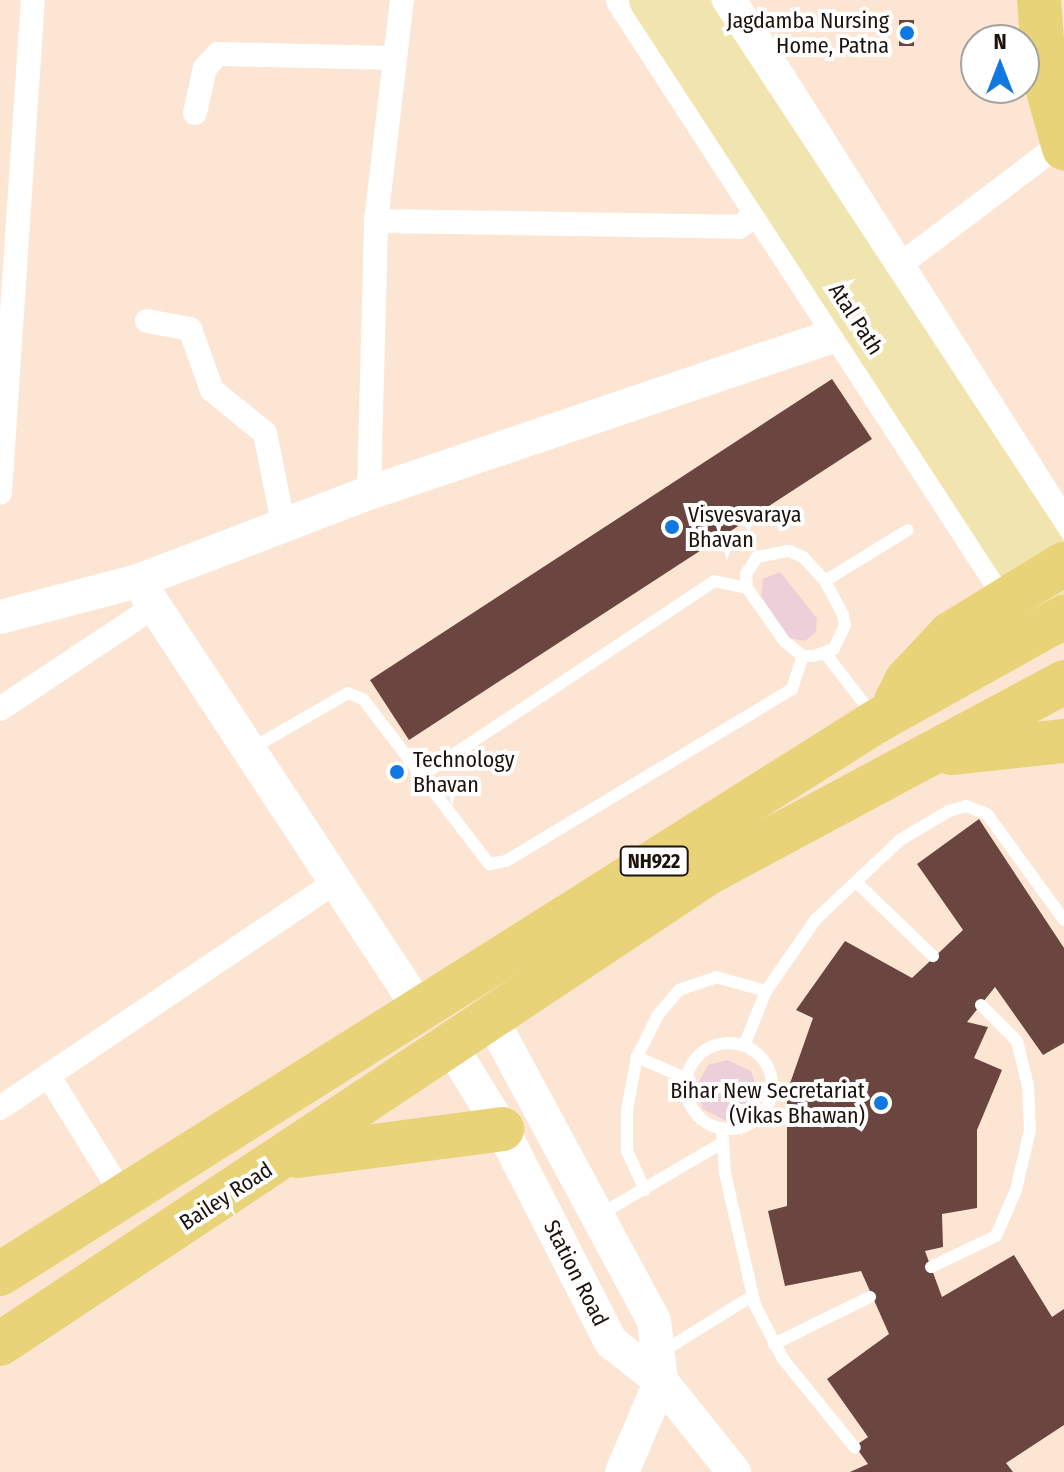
<!DOCTYPE html>
<html>
<head>
<meta charset="utf-8">
<style>
  body { margin:0 }
  #map { position:relative; width:1064px; height:1472px; overflow:hidden; background:#fce5d2; font-family:"Fira Sans Condensed",sans-serif }
  div>[style] { position:absolute }
  .green>* { inset:0; background:#eccfd9 }
  .building>* { inset:0; background:#6b453f }
  .lane>* { height:12px; margin:-6px; padding:0 6px; transform-origin:6px; border-radius:6px; background:#fff }
  .lane>.ring { margin:-6px; padding:0; box-sizing:content-box; background:none; border:12px solid #fff; border-radius:50% }
  .street>* { height:24px; margin:-12px; padding:0 12px; transform-origin:12px; border-radius:12px; background:#fff }
  .secondary>* { height:34px; margin:-17px; padding:0 17px; transform-origin:17px; border-radius:17px; background:#fff }
  .primary>* { height:40px; margin:-20px; padding:0 20px; transform-origin:20px; border-radius:20px; background:#f1e5af }
  .highway>* { height:44px; margin:-22px; padding:0 22px; transform-origin:22px; border-radius:22px; background:#e8d379 }
  .dots>* { width:22px; height:22px; translate:-50% -50%; box-sizing:border-box; border:4px solid #fff; border-radius:50% }
  span { translate:-50% -50%; white-space:nowrap; text-align:center; line-height:1.15; -webkit-text-stroke:8px #fff; paint-order:stroke }
  .shield-label span { padding:2px 6px; background:#fff; border:2px solid; border-radius:6px; -webkit-text-stroke-width:0 }
  .shield-label { font-size:20px; color:#1d130b; font-weight:700 }
  .poi-label { font-size:22px; color:#1d130b }
  .right { translate:-100% -50%; text-align:right }
  .left { translate:0 -50%; text-align:left }
  .street-label { font-size:22px; color:#1d130b }
  .north { position:absolute; left:960px; top:24px; width:80px; height:80px; box-sizing:border-box; background:#fff; border:2px solid #a5a19d; border-radius:50%; rotate:0deg; font-size:22px; font-weight:700; line-height:32px; text-align:center; color:#1d130b }
  .north::after { content:''; display:block; margin:auto; width:28px; height:36px; background:#1078e0; clip-path:polygon(50% 0,100% 100%,50% 72%,0 100%) }
</style>
</head>
<body>
<div id="map">
  <div class="green">
    <i style="clip-path:polygon(780px 572px,817px 618px,816px 632px,805px 641px,789px 638px,761px 596px,763px 579px)"></i>
    <i style="clip-path:polygon(727px 1060px,751px 1071px,758px 1091px,746px 1114px,726px 1121px,703px 1109px,697px 1089px,719px 1090px,724px 1100px,734px 1097px,729px 1082px,719px 1087px,699px 1082px,708px 1065px)"></i>
  </div>
  <div class="building">
    <i style="clip-path:polygon(899px 20px,914px 20px,914px 46px,899px 46px)"></i>
    <i style="clip-path:polygon(832px 379px,872px 439px,409px 740px,370px 680px)"></i>
    <i style="clip-path:polygon(979px 819px,1064px 948px,1064px 1043px,1043px 1055px,995px 987px,967px 1022px,988px 1027px,974px 1058px,1002px 1070px,977px 1130px,977px 1208px,942px 1214px,943px 1247px,925px 1251px,942px 1297px,1014px 1255px,1052px 1317px,1064px 1309px,1064px 1425px,1006px 1463px,1013px 1472px,850px 1472px,868px 1464px,855px 1446px,868px 1437px,827px 1379px,889px 1334px,861px 1271px,785px 1286px,768px 1211px,787px 1206px,787px 1092px,813px 1018px,796px 1010px,845px 941px,912px 978px,963px 930px,917px 864px)"></i>
  </div>
  <div class="lane">
    <i style="left:789px;top:551px;width:15px;rotate:23deg"></i>
    <i style="left:803px;top:557px;width:33px;rotate:47deg"></i>
    <i style="left:825px;top:581px;width:38px;rotate:62deg"></i>
    <i style="left:843px;top:615px;width:10px;rotate:79deg"></i>
    <i style="left:845px;top:625px;width:26px;rotate:115deg"></i>
    <i style="left:834px;top:649px;width:21px;rotate:161deg"></i>
    <i style="left:814px;top:656px;width:11px;rotate:180deg"></i>
    <i style="left:803px;top:656px;width:23px;rotate:-142deg"></i>
    <i style="left:785px;top:642px;width:66px;rotate:-125.1deg"></i>
    <i style="left:747px;top:588px;width:14px;rotate:-94deg"></i>
    <i style="left:746px;top:574px;width:20px;rotate:-57deg"></i>
    <i style="left:757px;top:557px;width:33px;rotate:-11deg"></i>
    <i style="left:825px;top:581px;width:97px;rotate:-31.6deg"></i>
    <i style="left:825px;top:653px;width:78px;rotate:52.3deg"></i>
    <i style="left:251px;top:749px;width:112px;rotate:-30deg"></i>
    <i style="left:348px;top:693px;width:16px;rotate:22deg"></i>
    <i style="left:363px;top:699px;width:208px;rotate:52.6deg"></i>
    <i style="left:489px;top:864px;width:17px;rotate:-10deg"></i>
    <i style="left:506px;top:861px;width:334px;rotate:-31deg"></i>
    <i style="left:792px;top:689px;width:35px;rotate:-72deg"></i>
    <i style="left:421px;top:776px;width:352px;rotate:-33.6deg"></i>
    <i style="left:714px;top:581px;width:34px;rotate:12deg"></i>
    <i style="left:856px;top:882px;width:107px;rotate:43.9deg"></i>
    <i class="ring" style="left:686px;top:1043px;width:74px;height:74px"></i>
    <i style="left:744px;top:1046px;width:59px;rotate:-68.2deg"></i>
    <i style="left:766px;top:991px;width:88px;rotate:-55.2deg"></i>
    <i style="left:816px;top:919px;width:115px;rotate:-43.2deg"></i>
    <i style="left:900px;top:840px;width:57px;rotate:-30.6deg"></i>
    <i style="left:949px;top:811px;width:18px;rotate:-16deg"></i>
    <i style="left:966px;top:806px;width:22px;rotate:21deg"></i>
    <i style="left:987px;top:814px;width:131px;rotate:54deg"></i>
    <i style="left:637px;top:1057px;width:55px;rotate:23.7deg"></i>
    <i style="left:722px;top:1128px;width:45px;rotate:86.2deg"></i>
    <i style="left:725px;top:1173px;width:135px;rotate:77.2deg"></i>
    <i style="left:755px;top:1305px;width:61px;rotate:62.6deg"></i>
    <i style="left:783px;top:1359px;width:114px;rotate:51deg"></i>
    <i style="left:645px;top:1190px;width:43px;rotate:-114.8deg"></i>
    <i style="left:627px;top:1151px;width:41px;rotate:-90deg"></i>
    <i style="left:627px;top:1110px;width:54px;rotate:-79.3deg"></i>
    <i style="left:637px;top:1057px;width:47px;rotate:-63.4deg"></i>
    <i style="left:658px;top:1015px;width:33px;rotate:-50deg"></i>
    <i style="left:679px;top:990px;width:39px;rotate:-19deg"></i>
    <i style="left:716px;top:977px;width:52px;rotate:15.6deg"></i>
    <i style="left:599px;top:1215px;width:143px;rotate:-30.3deg"></i>
    <i style="left:931px;top:1267px;width:72px;rotate:-25.5deg"></i>
    <i style="left:996px;top:1236px;width:50px;rotate:-66.5deg"></i>
    <i style="left:1016px;top:1190px;width:62px;rotate:-76.9deg"></i>
    <i style="left:1030px;top:1130px;width:44px;rotate:-92.6deg"></i>
    <i style="left:1028px;top:1086px;width:46px;rotate:-103.7deg"></i>
    <i style="left:1017px;top:1041px;width:51px;rotate:-135deg"></i>
    <i style="left:774px;top:1344px;width:107px;rotate:-26.1deg"></i>
    <i style="left:662px;top:1352px;width:106px;rotate:-31.9deg"></i>
  </div>
  <div class="street">
    <i style="left:195px;top:113px;width:46px;rotate:-77.5deg"></i>
    <i style="left:205px;top:68px;width:19px;rotate:-47deg"></i>
    <i style="left:218px;top:54px;width:177px;rotate:1.3deg"></i>
    <i style="left:376px;top:221px;width:223px;rotate:-83.3deg"></i>
    <i style="left:896px;top:268px;width:207px;rotate:-37.1deg"></i>
    <i style="left:147px;top:321px;width:44px;rotate:10.5deg"></i>
    <i style="left:190px;top:329px;width:65px;rotate:70.2deg"></i>
    <i style="left:212px;top:390px;width:68px;rotate:39.1deg"></i>
    <i style="left:265px;top:433px;width:92px;rotate:78.7deg"></i>
    <i style="left:0;top:493px;width:494px;rotate:-86.2deg"></i>
    <i style="left:369px;top:493px;width:272px;rotate:-88.5deg"></i>
    <i style="left:376px;top:221px;width:363px;rotate:0.9deg"></i>
    <i style="left:739px;top:227px;width:24px;rotate:-35deg"></i>
    <i style="left:0;top:709px;width:182px;rotate:-33.6deg"></i>
    <i style="left:48px;top:1075px;width:140px;rotate:58.1deg"></i>
    <i style="left:0;top:1108px;width:404px;rotate:-34deg"></i>
  </div>
  <div class="secondary">
    <i style="left:623px;top:0;width:708px;rotate:56.98deg"></i>
    <i style="left:729px;top:0;width:625px;rotate:57.61deg"></i>
    <i style="left:138px;top:581px;width:511px;rotate:56.65deg"></i>
    <i style="left:0;top:617px;width:143px;rotate:-14.6deg"></i>
    <i style="left:138px;top:581px;width:247px;rotate:-20.9deg"></i>
    <i style="left:369px;top:493px;width:495px;rotate:-18.7deg"></i>
    <i style="left:492px;top:1020px;width:342px;rotate:61.7deg"></i>
    <i style="left:654px;top:1321px;width:60px;rotate:83.3deg"></i>
    <i style="left:661px;top:1381px;width:99px;rotate:113.2deg"></i>
    <i style="left:452px;top:1048px;width:95px;rotate:58.3deg"></i>
    <i style="left:502px;top:1129px;width:239px;rotate:62.9deg"></i>
    <i style="left:611px;top:1342px;width:63px;rotate:38deg"></i>
    <i style="left:661px;top:1381px;width:117px;rotate:51.3deg"></i>
  </div>
  <div class="primary">
    <i style="left:649px;top:0;width:729px;rotate:56.92deg"></i>
    <i style="left:685px;top:0;width:690px;rotate:56.7deg"></i>
  </div>
  <div class="highway">
    <i style="left:1039px;top:0;width:80px;rotate:85.7deg"></i>
    <i style="left:1045px;top:80px;width:71px;rotate:74.4deg"></i>
    <i style="left:896px;top:701px;width:22px;rotate:-63deg"></i>
    <i style="left:906px;top:681px;width:64px;rotate:-46.9deg"></i>
    <i style="left:950px;top:634px;width:134px;rotate:-31.6deg"></i>
    <i style="left:951px;top:753px;width:114px;rotate:-6.1deg"></i>
    <i style="left:298px;top:1156px;width:206px;rotate:-7.5deg"></i>
    <i style="left:0;top:1274px;width:1037px;rotate:-32.23deg"></i>
    <i style="left:877px;top:721px;width:214px;rotate:-29.1deg"></i>
    <i style="left:0;top:1344px;width:853px;rotate:-33.62deg"></i>
    <i style="left:710px;top:872px;width:402px;rotate:-28.2deg"></i>
  </div>
  <div class="dots">
    <i style="left:907px;top:33px;background:#1078e0"></i>
    <i style="left:672px;top:527px;background:#1078e0"></i>
    <i style="left:397px;top:772px;background:#1078e0"></i>
    <i style="left:881px;top:1103px;background:#1078e0"></i>
  </div>
  <div class="shield-label">
    <span style="left:654px;top:861px">NH922</span>
  </div>
  <div class="poi-label">
    <span class="right" style="left:889px;top:33px">Jagdamba Nursing<br>Home, Patna</span>
    <span class="left" style="left:688px;top:527px">Visvesvaraya<br>Bhavan</span>
    <span class="left" style="left:413px;top:772px">Technology<br>Bhavan</span>
    <span class="right" style="left:865px;top:1103px">Bihar New Secretariat<br>(Vikas Bhawan)</span>
  </div>
  <div class="street-label">
    <span style="left:856px;top:319px;rotate:57deg">Atal Path</span>
    <span style="left:226px;top:1196px;rotate:-33deg">Bailey Road</span>
    <span style="left:576px;top:1273px;rotate:63deg">Station Road</span>
  </div>
  <div class="north">N</div>
</div>
</body>
</html>
